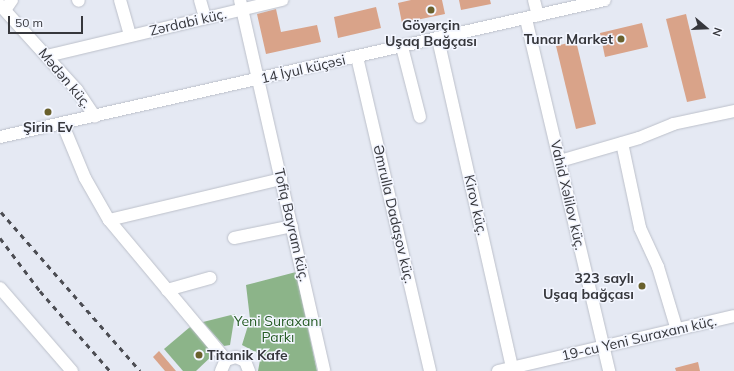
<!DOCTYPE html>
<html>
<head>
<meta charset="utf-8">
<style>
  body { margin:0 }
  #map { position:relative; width:734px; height:371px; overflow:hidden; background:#e5e9f3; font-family:Mulish,sans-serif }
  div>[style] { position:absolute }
  .forest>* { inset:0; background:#8cb489 }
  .building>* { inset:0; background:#d9a389 }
  .roads { filter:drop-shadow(0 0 1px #bcc0ca) drop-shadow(0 0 1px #bcc0ca) }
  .minor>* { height:12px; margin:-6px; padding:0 6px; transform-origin:6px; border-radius:6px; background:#fff }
  .rail>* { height:3px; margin-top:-1.5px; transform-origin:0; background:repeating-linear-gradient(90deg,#4c4d53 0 5px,transparent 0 10px) }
  .dots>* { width:11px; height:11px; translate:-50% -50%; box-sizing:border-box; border:2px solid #f3f6ff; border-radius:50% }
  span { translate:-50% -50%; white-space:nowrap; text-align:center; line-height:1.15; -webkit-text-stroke:3px #f3f6ff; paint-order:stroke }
  .street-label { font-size:14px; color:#36373c }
  .poi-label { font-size:14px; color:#36373c; font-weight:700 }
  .right { translate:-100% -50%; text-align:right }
  .left { translate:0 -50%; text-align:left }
  .park-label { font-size:14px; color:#265c25 }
  .north { position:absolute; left:686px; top:8px; width:40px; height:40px; -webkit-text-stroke:3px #f3f6ff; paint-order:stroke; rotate:109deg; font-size:11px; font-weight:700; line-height:16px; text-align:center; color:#36373c }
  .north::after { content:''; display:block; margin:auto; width:14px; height:18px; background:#36373c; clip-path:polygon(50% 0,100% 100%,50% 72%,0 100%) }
  .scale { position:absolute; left:8px; top:16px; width:75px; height:18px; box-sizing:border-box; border:2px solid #36373c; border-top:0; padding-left:5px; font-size:12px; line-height:14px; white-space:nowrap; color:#36373c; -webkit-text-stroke:3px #f3f6ff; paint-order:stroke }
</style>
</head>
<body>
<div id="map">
  <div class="forest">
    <i style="clip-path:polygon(296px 272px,317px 371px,258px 371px,261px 355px,242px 345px,250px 319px,246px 285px)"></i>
    <i style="clip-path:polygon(235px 314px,230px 345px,224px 346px,203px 322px)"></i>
    <i style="clip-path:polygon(190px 327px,215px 353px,196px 371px,183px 371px,164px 349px)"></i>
  </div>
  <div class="building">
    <i style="clip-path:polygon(411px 0,442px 0,445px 14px,402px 23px,398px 3px)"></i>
    <i style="clip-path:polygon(459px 0,490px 0,491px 4px,461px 10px)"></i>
    <i style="clip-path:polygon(376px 7px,381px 28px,338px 38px,334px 17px)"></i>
    <i style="clip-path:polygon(276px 9px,281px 32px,317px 25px,321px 42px,266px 54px,257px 14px)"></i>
    <i style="clip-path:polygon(686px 14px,706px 98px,687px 102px,666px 19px)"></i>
    <i style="clip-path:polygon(642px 23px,648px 47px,605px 57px,600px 33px)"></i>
    <i style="clip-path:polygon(576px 41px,596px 124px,576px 129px,556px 46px)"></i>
    <i style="clip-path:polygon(159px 351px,176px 371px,165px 371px,153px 357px)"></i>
    <i style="clip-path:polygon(698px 362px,700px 371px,676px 371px,675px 368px)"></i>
  </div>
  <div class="roads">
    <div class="minor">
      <i style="left:78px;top:0;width:1px;rotate:45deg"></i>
      <i style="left:120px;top:0;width:37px;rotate:74deg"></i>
      <i style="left:200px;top:0;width:19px;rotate:74deg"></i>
      <i style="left:240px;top:0;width:380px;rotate:77.2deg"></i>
      <i style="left:534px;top:0;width:16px;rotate:76deg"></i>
      <i style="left:0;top:5px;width:115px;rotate:47.8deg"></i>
      <i style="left:77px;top:90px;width:32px;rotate:56deg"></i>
      <i style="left:5px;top:10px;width:12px;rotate:-55deg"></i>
      <i style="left:526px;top:19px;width:362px;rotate:76.7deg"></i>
      <i style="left:438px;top:39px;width:340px;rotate:77.3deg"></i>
      <i style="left:402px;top:47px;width:72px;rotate:75.6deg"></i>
      <i style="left:47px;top:56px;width:242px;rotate:-13.4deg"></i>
      <i style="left:357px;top:57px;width:322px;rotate:76.9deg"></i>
      <i style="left:63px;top:125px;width:57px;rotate:67.5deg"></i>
      <i style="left:85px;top:178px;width:48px;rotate:60.3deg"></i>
      <i style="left:109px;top:220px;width:182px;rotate:50.1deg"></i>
      <i style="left:0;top:137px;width:620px;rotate:-12.76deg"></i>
      <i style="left:622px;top:143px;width:87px;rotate:78deg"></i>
      <i style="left:640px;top:228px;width:43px;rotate:65.2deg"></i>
      <i style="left:658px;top:267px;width:66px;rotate:73.2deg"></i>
      <i style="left:560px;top:161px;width:82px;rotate:-16.2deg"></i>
      <i style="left:639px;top:138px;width:37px;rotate:-22deg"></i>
      <i style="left:673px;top:124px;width:62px;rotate:-12deg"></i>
      <i style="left:109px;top:220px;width:177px;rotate:-13.4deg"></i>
      <i style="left:234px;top:238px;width:59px;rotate:-11.7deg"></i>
      <i style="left:0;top:288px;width:110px;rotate:49.1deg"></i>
      <i style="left:167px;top:290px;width:45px;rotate:-15.6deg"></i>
      <i style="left:221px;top:371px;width:12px;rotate:-66deg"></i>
      <i style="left:226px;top:360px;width:10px;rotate:-17deg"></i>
      <i style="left:236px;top:357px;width:10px;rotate:24deg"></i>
      <i style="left:245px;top:361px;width:11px;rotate:68deg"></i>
      <i style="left:498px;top:371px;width:242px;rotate:-13.1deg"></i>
    </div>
  </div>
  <div class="rail">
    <i style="left:1px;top:212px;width:211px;rotate:48.8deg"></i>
    <i style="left:0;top:238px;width:66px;rotate:53deg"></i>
    <i style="left:40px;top:291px;width:106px;rotate:48.8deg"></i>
  </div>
  <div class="dots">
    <i style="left:431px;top:10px;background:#69602c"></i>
    <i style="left:621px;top:39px;background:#69602c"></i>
    <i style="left:48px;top:112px;background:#69602c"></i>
    <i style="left:642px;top:286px;background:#69602c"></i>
    <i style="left:199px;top:355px;background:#69602c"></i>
  </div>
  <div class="street-label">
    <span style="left:188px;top:22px;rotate:-13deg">Zərdabi küç.</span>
    <span style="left:303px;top:69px;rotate:-13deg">14 İyul küçəsi</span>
    <span style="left:65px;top:78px;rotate:50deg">Mədən küç.</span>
    <span style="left:568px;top:195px;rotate:77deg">Vahid Xəlilov küç.</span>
    <span style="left:476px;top:205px;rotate:77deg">Kirov küç.</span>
    <span style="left:394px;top:214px;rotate:77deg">Əmrulla Dadaşov küç.</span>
    <span style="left:292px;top:225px;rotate:77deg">Tofiq Bayram küç.</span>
    <span style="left:639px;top:338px;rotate:-13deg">19-cu Yeni Suraxanı küç.</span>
  </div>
  <div class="poi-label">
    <span style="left:431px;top:33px">Göyərçin<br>Uşaq Bağçası</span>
    <span class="right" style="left:613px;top:39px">Tunar Market</span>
    <span style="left:48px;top:127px">Şirin Ev</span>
    <span class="right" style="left:634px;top:286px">323 saylı<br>Uşaq bağçası</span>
    <span class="left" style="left:207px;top:355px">Titanik Kafe</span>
  </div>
  <div class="park-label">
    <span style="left:278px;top:329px">Yeni Suraxanı<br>Parkı</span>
  </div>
  <div class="north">N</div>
  <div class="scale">50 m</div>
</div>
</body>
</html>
